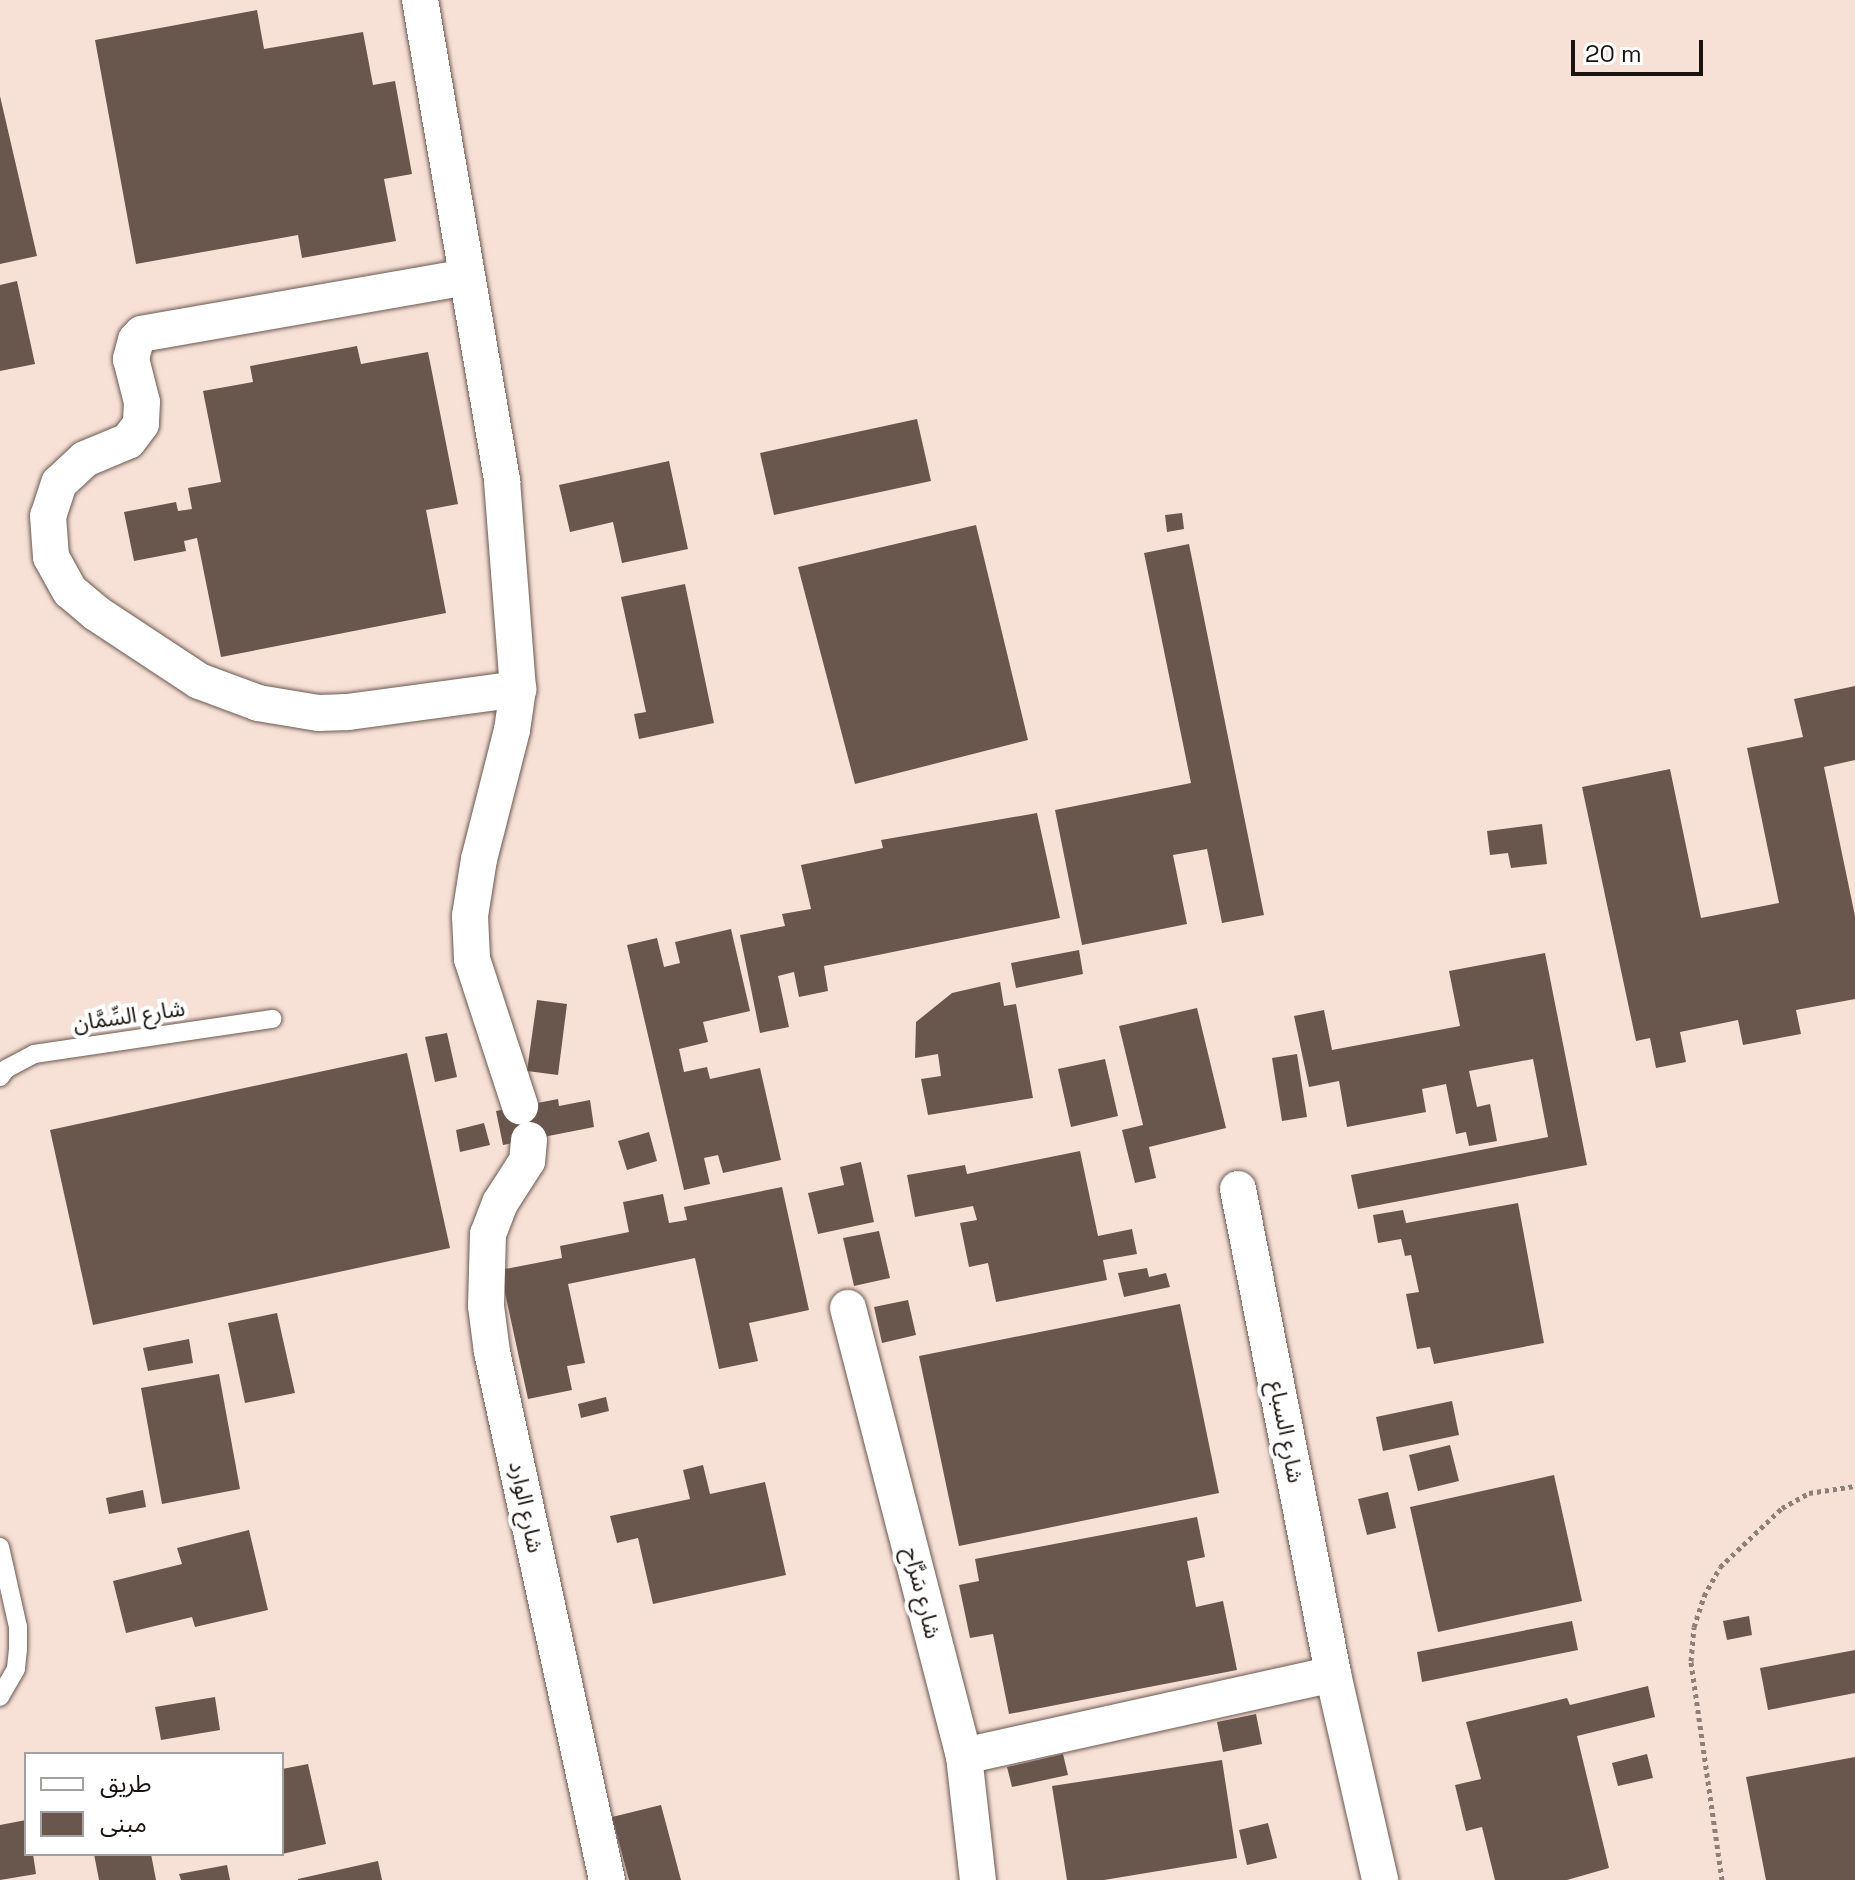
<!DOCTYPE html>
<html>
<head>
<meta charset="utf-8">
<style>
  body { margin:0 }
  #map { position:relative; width:1855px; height:1880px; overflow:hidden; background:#f7e1d7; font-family:"Space Grotesk","Noto Sans Arabic",sans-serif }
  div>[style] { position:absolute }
  .building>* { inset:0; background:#69574e }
  .path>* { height:5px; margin-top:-2.5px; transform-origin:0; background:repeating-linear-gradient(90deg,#8e7f78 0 4px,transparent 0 8px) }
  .roads { filter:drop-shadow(0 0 2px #6b584f) drop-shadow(0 0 2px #6b584f) }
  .lane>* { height:18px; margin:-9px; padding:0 9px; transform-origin:9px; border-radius:9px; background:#fff }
  .street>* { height:36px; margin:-18px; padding:0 18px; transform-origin:18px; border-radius:18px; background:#fff }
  span { translate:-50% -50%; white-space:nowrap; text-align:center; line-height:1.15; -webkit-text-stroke:8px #fff; paint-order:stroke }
  .street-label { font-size:22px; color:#1a130f }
  .legend { position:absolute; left:24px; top:1752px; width:260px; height:104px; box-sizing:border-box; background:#fff; border:2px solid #a3a19f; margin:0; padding:10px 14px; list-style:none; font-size:24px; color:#1a130f }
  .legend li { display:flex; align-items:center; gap:16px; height:40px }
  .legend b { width:40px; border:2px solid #a3a19f }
  .scale { position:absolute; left:1571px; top:40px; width:132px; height:36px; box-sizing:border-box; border:4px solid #1a130f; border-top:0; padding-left:10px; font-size:24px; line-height:28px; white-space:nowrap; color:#1a130f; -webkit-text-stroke:6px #fff; paint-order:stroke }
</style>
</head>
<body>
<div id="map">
  <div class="building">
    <i style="clip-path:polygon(257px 10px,264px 49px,363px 32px,373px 85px,395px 81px,412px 174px,384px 179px,396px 241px,302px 258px,298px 235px,136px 264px,95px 40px)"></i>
    <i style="clip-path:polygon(0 96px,37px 256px,0 264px)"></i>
    <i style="clip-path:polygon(17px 281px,35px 364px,0 371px,0 285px)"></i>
    <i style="clip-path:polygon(357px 346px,361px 364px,428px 352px,458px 504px,426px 510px,446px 613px,221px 657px,197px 538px,184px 541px,186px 551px,134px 561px,124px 512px,176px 502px,178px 511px,192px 509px,188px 488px,221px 482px,203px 391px,253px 382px,250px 366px)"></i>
    <i style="clip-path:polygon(917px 419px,931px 481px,774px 515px,760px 453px)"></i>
    <i style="clip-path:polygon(669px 461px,688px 549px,622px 563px,613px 522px,570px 532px,559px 485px)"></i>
    <i style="clip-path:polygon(1182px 513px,1184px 529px,1167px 532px,1165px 515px)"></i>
    <i style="clip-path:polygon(976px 525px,1028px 740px,855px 784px,798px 567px)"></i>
    <i style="clip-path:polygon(1189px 544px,1264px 915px,1222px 923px,1207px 849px,1173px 855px,1187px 924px,1082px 945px,1055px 810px,1191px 783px,1144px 553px)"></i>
    <i style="clip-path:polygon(685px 584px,714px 723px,639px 739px,634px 714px,646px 712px,621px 597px)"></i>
    <i style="clip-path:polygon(1855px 686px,1855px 760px,1824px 767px,1855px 916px,1855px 999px,1796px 1010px,1801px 1034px,1743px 1045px,1738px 1020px,1680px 1032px,1686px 1062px,1656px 1068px,1650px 1038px,1636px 1041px,1582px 787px,1670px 769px,1701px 918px,1779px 903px,1747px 748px,1803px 737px,1794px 699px)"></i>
    <i style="clip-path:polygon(1037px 813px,1060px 918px,824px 966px,828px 991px,799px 997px,794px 972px,778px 976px,789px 1027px,760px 1033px,740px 935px,785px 926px,782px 914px,811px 909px,801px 865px,883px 848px,881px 840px)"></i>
    <i style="clip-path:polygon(1542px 824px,1547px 864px,1511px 868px,1508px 853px,1490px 855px,1487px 831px)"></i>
    <i style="clip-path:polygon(731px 929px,750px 1011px,703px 1022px,708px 1042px,679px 1049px,684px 1072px,707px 1067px,710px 1079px,760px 1068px,781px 1160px,723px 1173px,718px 1155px,704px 1158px,710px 1184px,684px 1190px,627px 945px,657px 938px,664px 967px,680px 963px,675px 942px)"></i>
    <i style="clip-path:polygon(1079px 950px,1083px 974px,1016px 988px,1011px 963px)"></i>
    <i style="clip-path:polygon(1545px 953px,1587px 1165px,1358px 1209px,1351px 1175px,1548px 1137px,1533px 1059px,1469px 1071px,1477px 1107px,1490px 1104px,1497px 1141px,1469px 1146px,1466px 1132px,1456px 1134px,1446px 1084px,1422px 1089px,1426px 1112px,1347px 1127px,1339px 1081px,1309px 1087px,1294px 1016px,1324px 1010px,1332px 1050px,1460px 1026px,1449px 971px)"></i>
    <i style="clip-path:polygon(1000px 982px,1004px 1006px,1016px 1004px,1033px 1098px,928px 1115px,921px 1079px,941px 1076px,938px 1054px,915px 1058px,916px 1022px,952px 993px)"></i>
    <i style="clip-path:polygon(537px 1000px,567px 1004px,558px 1075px,527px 1071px)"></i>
    <i style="clip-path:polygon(1197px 1008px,1226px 1128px,1149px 1147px,1156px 1178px,1135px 1183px,1122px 1130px,1143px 1125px,1119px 1026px)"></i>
    <i style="clip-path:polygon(447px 1033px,457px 1077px,435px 1082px,425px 1037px)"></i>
    <i style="clip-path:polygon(407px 1053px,450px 1248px,93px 1325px,50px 1130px)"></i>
    <i style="clip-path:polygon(1297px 1054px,1307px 1117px,1282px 1121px,1272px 1058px)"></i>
    <i style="clip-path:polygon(1105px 1059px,1118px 1116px,1071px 1127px,1058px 1069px)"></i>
    <i style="clip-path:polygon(558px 1099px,559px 1106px,590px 1100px,594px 1127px,503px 1145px,496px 1111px)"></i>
    <i style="clip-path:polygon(484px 1123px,490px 1145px,460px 1152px,456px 1130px)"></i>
    <i style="clip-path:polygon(649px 1132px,657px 1161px,627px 1170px,618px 1141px)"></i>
    <i style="clip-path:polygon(1080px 1151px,1098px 1236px,1132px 1229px,1137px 1254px,1103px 1260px,1107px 1280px,996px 1302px,988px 1263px,969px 1267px,960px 1223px,977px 1220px,973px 1206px,915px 1217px,907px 1175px,965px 1165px,967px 1174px)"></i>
    <i style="clip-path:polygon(861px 1162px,874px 1222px,818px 1234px,808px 1193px,844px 1185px,840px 1167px)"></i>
    <i style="clip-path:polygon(782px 1187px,809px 1310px,749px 1323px,758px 1361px,719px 1369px,695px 1258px,568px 1284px,585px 1363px,567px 1366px,572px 1390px,528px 1399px,500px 1270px,562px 1258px,560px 1246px,629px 1232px,623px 1202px,663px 1194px,669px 1223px,687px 1220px,684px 1207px)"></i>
    <i style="clip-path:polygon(1518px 1203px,1544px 1343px,1434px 1364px,1430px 1347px,1417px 1349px,1406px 1294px,1419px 1292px,1411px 1255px,1405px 1256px,1401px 1239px,1378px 1243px,1373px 1215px,1403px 1210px,1406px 1223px)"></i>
    <i style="clip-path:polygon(879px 1231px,890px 1278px,854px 1286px,843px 1238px)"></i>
    <i style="clip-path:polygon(1147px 1268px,1149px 1277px,1166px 1273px,1170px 1287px,1124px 1297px,1118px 1273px)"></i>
    <i style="clip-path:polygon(908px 1300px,916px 1335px,882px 1343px,874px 1307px)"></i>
    <i style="clip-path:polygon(1180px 1304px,1219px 1493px,959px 1546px,919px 1356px)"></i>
    <i style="clip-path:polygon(277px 1313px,295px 1393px,245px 1403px,228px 1323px)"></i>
    <i style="clip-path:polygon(189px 1339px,193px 1363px,148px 1371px,143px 1348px)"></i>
    <i style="clip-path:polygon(219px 1374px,240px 1489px,162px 1504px,141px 1388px)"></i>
    <i style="clip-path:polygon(606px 1397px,609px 1411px,581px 1418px,578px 1404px)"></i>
    <i style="clip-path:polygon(1452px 1401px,1459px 1435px,1383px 1451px,1376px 1417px)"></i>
    <i style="clip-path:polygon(1450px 1445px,1459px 1481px,1418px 1491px,1409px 1455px)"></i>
    <i style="clip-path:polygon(703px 1465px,710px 1494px,765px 1482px,786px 1575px,653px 1604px,638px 1538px,617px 1543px,610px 1516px,690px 1499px,683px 1470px)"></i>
    <i style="clip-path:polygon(1554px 1475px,1582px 1601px,1438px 1632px,1410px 1507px)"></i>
    <i style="clip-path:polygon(143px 1490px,146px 1507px,109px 1514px,106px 1498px)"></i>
    <i style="clip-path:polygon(1388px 1492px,1396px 1528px,1367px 1535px,1358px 1499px)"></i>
    <i style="clip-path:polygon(1197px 1517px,1205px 1557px,1187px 1561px,1196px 1607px,1223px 1601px,1237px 1670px,1009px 1714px,993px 1634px,970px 1638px,959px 1585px,979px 1581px,975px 1559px)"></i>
    <i style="clip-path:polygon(249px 1530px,268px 1610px,195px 1627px,192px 1617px,126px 1633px,113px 1581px,182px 1564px,177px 1548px)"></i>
    <i style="clip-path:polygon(1749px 1616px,1752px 1635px,1727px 1640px,1723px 1621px)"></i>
    <i style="clip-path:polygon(1572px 1621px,1578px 1650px,1422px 1682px,1417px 1652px)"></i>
    <i style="clip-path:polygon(1855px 1650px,1855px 1693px,1768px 1710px,1760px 1668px)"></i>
    <i style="clip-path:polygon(1648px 1686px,1655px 1717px,1577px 1736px,1609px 1868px,1567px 1880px,1495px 1880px,1482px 1827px,1466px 1831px,1455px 1785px,1481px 1779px,1466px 1722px,1567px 1698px,1570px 1705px)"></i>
    <i style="clip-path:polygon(215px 1697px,220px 1730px,161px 1740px,155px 1707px)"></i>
    <i style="clip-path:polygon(1256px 1714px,1262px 1744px,1223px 1752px,1217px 1722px)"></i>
    <i style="clip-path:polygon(1063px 1754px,1068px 1775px,1012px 1787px,1007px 1767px)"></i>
    <i style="clip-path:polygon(1647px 1754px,1653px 1778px,1618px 1786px,1612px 1763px)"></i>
    <i style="clip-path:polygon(1855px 1757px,1855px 1880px,1766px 1880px,1746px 1777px)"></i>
    <i style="clip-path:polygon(1222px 1760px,1237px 1858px,1104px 1880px,1067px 1880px,1052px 1786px)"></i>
    <i style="clip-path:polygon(308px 1764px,326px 1844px,282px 1854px,282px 1769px)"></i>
    <i style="clip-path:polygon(661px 1805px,681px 1880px,629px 1880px,612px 1817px)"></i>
    <i style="clip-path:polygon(26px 1820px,26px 1854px,33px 1854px,36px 1874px,0 1880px,0 1825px)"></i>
    <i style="clip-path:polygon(1268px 1823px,1277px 1858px,1247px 1865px,1239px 1830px)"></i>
    <i style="clip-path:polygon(94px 1854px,151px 1854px,156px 1880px,99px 1880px)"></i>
    <i style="clip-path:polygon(378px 1861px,382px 1880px,298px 1880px,298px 1879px)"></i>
    <i style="clip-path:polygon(227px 1865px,230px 1880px,181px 1880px,179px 1874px)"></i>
  </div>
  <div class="path">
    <i style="left:1722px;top:1880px;width:221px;rotate:-98.1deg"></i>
    <i style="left:1691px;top:1661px;width:34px;rotate:-85deg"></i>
    <i style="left:1694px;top:1627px;width:33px;rotate:-72deg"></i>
    <i style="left:1704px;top:1596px;width:33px;rotate:-61deg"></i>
    <i style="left:1720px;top:1567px;width:86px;rotate:-43.6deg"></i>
    <i style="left:1782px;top:1508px;width:31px;rotate:-29deg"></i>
    <i style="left:1809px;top:1493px;width:47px;rotate:-8.7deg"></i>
  </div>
  <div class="roads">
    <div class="lane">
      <i style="left:0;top:1077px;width:10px;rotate:-53deg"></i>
      <i style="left:6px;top:1069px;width:32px;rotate:-28deg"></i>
      <i style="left:34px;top:1054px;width:241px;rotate:-8.4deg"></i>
      <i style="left:0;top:1547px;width:82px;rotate:77.3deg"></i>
      <i style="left:18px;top:1627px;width:22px;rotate:90deg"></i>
      <i style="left:18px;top:1649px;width:20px;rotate:96deg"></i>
      <i style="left:16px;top:1669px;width:32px;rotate:120deg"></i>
    </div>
    <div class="street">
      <i style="left:420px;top:0;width:488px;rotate:80.3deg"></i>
      <i style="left:502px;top:481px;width:209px;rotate:85.6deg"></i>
      <i style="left:518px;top:689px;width:41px;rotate:98.3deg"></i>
      <i style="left:512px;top:730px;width:133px;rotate:104.3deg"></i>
      <i style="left:479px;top:859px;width:58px;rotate:99deg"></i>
      <i style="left:470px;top:916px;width:43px;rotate:87.3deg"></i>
      <i style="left:472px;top:959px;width:155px;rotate:71.9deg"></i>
      <i style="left:467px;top:277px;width:330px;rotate:170.1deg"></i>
      <i style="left:142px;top:334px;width:8px;rotate:135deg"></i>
      <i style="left:136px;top:340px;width:20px;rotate:105deg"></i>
      <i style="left:131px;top:359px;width:44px;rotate:75.7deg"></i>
      <i style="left:142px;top:402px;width:22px;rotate:93deg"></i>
      <i style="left:141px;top:424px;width:21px;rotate:127deg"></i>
      <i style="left:128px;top:441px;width:47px;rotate:157.3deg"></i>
      <i style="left:85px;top:459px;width:35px;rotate:137deg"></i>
      <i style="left:59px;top:483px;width:35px;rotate:108deg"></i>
      <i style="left:48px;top:516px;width:41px;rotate:85.8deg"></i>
      <i style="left:51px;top:557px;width:39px;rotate:61deg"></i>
      <i style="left:70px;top:591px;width:34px;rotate:40deg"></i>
      <i style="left:96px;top:613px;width:123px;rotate:33.4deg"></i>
      <i style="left:199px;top:681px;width:63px;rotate:20.4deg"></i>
      <i style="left:258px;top:703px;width:61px;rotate:9.5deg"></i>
      <i style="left:318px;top:713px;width:30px;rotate:-2deg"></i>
      <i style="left:348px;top:712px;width:172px;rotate:-7.7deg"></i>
      <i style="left:529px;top:1140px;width:21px;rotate:95deg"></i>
      <i style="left:527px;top:1161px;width:50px;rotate:122.7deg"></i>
      <i style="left:500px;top:1203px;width:33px;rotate:111deg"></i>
      <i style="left:488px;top:1234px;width:72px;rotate:91.6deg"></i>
      <i style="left:486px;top:1306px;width:46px;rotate:82.6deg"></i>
      <i style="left:492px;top:1352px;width:540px;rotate:77.71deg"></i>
      <i style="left:1238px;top:1189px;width:494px;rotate:78.9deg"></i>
      <i style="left:1333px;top:1674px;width:211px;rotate:77.1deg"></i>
      <i style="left:848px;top:1308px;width:463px;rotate:75.5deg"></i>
      <i style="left:964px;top:1756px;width:125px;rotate:83.6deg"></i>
      <i style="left:964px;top:1756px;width:378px;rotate:-12.5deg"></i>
    </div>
  </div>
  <div class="street-label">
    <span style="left:129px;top:1016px;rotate:-8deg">شارع السِّمَّان</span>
    <span style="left:1286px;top:1432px;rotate:79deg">شارع السباع</span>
    <span style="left:526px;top:1507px;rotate:78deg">شارع الوارد</span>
    <span style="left:922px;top:1593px;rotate:76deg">شارع سَرَّاح</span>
  </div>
  <ul class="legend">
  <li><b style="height:10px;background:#fff"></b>طريق</li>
  <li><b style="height:22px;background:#69574e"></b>مبنى</li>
  </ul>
  <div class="scale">20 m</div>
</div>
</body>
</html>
